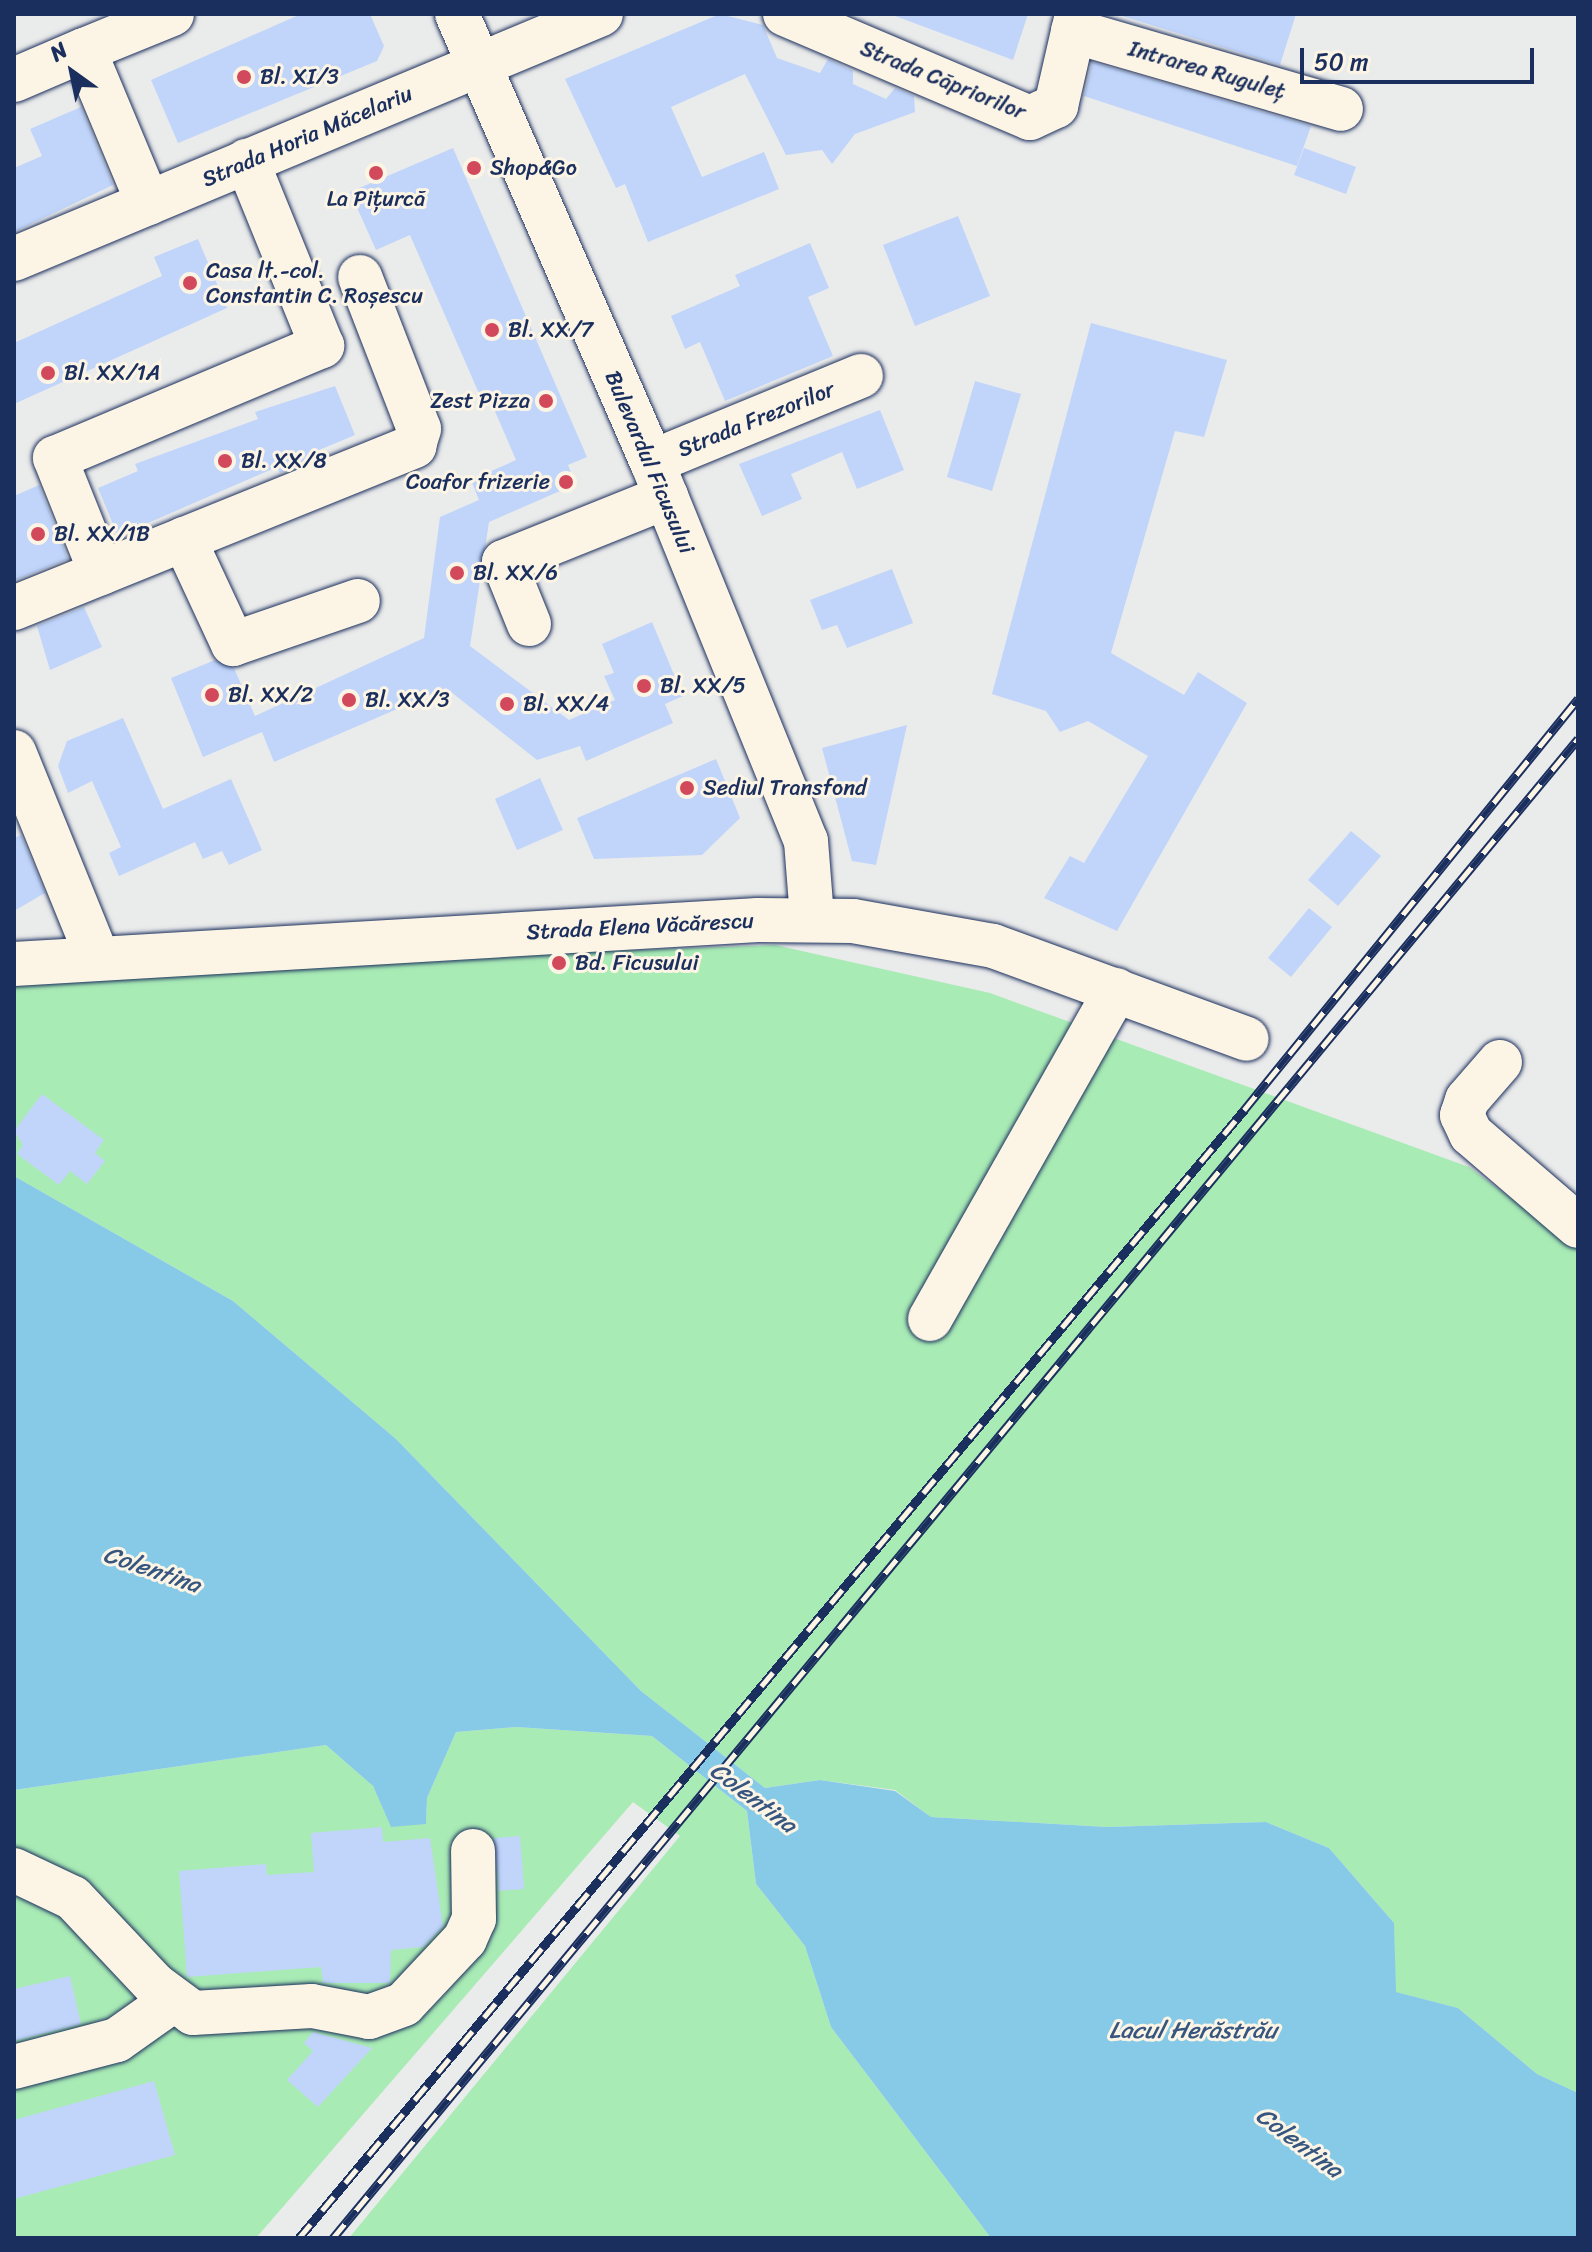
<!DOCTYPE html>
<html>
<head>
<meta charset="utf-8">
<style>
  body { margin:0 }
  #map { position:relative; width:1592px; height:2252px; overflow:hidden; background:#eaebeb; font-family:Sriracha,sans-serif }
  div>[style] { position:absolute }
  .green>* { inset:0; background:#a9ebb5 }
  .water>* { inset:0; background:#86cae7 }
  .building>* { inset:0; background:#c1d5fa }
  .roads { filter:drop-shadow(0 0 2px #1b2f5e) drop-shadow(0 0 2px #1b2f5e) }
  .minor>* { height:44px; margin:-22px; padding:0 22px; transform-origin:22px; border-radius:22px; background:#fcf5e5 }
  .rail>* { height:9px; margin-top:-4.5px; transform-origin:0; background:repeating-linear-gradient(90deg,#fcf5e5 0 18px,#1b2f5e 0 36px); box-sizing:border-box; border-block:2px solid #1b2f5e }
  .dots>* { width:22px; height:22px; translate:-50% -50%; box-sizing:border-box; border:4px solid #fcf5e5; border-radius:50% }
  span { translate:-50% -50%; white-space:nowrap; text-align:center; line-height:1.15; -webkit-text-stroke:6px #fcf5e5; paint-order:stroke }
  .street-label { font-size:22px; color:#1b2f5e }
  .poi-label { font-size:22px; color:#1b2f5e }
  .left { translate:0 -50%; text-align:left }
  .right { translate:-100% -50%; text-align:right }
  .water-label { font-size:24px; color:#365680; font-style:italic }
  .frame { position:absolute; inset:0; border:16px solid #1b2f5e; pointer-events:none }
  .north { position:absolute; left:32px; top:32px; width:80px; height:80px; -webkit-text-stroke:6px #fcf5e5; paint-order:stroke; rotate:327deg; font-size:22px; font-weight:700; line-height:32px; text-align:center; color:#1b2f5e }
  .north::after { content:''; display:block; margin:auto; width:28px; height:36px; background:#1b2f5e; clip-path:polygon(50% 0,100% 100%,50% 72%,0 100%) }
  .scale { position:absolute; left:1300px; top:48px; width:234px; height:36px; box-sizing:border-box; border:4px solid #1b2f5e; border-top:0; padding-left:10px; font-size:24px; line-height:28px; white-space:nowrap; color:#1b2f5e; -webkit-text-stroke:6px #fcf5e5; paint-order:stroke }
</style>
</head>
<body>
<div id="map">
  <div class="green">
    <i style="clip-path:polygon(775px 945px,990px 993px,1469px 1167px,1578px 1248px,1578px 2093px,1537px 2074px,1458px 2008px,1395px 1992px,1394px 1923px,1329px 1848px,1266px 1822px,1107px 1827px,931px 1817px,895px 1790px,820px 1780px,765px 1788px,641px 1691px,396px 1439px,233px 1301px,14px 1176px,14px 982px,213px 965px)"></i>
    <i style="clip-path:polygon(516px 1727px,652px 1736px,747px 1811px,756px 1884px,805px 1946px,831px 2027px,991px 2238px,349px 2238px,680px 1836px,633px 1802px,256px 2238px,14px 2238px,14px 1790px,326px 1745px,373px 1786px,391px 1826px,426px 1823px,427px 1798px,456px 1732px)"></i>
  </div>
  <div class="water">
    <i style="clip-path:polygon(14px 1176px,233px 1301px,396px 1439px,641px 1691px,765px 1788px,820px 1780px,895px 1791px,931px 1817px,1107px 1827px,1266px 1822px,1329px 1848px,1394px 1923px,1396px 1992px,1458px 2008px,1537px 2074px,1578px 2093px,1578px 2238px,991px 2238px,831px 2027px,805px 1946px,756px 1884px,747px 1811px,652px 1736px,516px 1727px,456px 1732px,427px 1798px,426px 1824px,391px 1827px,373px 1786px,326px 1745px,14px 1790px)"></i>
  </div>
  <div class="building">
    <i style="clip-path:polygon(301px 14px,370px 14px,384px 46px,377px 61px,178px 143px,151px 80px)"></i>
    <i style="clip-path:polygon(720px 14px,763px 25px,777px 58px,820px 73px,828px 59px,853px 71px,853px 84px,886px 99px,895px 88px,914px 96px,915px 112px,855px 134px,832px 164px,822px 150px,786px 155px,745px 74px,671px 107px,702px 177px,764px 152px,779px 189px,648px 242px,625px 184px,616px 188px,565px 79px)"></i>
    <i style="clip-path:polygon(890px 14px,1028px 14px,1013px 60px)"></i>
    <i style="clip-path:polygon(1116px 14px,1296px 14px,1280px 65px)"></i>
    <i style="clip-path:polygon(1092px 62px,1311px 126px,1297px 166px,1084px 96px)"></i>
    <i style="clip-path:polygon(81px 107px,113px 185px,14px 232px,14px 168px,42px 156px,30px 129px)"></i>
    <i style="clip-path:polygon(453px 148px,587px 457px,568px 465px,576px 484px,489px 522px,470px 646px,569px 720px,615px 700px,604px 676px,614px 673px,602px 644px,652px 622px,683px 696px,665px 704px,673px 723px,586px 761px,580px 746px,537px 760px,446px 688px,274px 762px,262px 732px,203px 757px,171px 678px,215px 660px,234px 668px,255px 716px,424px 638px,440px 517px,479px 500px,471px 480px,516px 460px,491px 402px,484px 405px,410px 235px,376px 250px,350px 192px)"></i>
    <i style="clip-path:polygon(1304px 148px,1356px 167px,1346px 194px,1294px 175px)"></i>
    <i style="clip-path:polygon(958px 216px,990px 296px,915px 326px,883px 245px)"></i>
    <i style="clip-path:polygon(198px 239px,227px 308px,14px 404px,14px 343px,162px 276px,154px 257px)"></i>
    <i style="clip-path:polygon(810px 243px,829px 288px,808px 297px,833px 356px,725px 401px,700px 342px,685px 349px,671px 316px,740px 286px,735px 275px)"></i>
    <i style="clip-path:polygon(1091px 323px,1227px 360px,1204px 437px,1175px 431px,1111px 653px,1184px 695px,1198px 672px,1247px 703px,1117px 931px,1044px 898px,1070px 856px,1084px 863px,1148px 756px,1088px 721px,1060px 732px,1046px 711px,992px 694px)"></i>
    <i style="clip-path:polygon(975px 381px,1021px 394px,992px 491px,947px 477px)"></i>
    <i style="clip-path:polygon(335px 386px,355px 435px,312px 453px,315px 459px,280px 473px,277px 467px,118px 536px,98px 488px,138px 471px,135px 464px,258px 419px,255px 412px)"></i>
    <i style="clip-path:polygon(880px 410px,904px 470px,857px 489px,842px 452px,791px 474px,802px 499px,762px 516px,739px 464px)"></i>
    <i style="clip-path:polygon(39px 485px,68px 559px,16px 580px,14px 496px)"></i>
    <i style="clip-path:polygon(892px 569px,913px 623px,847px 648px,837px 625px,822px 630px,810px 600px)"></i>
    <i style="clip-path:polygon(84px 607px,102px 647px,50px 670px,37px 626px)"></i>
    <i style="clip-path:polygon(123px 718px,163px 809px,231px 779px,262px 850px,229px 865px,222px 851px,203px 859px,195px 842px,119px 876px,109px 853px,121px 847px,92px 781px,68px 793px,58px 766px,67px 741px)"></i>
    <i style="clip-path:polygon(907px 725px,876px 865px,852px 861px,822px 748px)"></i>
    <i style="clip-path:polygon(716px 759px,740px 818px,702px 855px,594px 859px,577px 818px)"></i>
    <i style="clip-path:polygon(540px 778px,563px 830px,517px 850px,495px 799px)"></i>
    <i style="clip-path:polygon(1351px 831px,1381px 856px,1338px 906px,1308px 880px)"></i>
    <i style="clip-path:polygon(21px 835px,45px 893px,14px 911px,14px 838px)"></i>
    <i style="clip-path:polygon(1309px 908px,1332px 927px,1291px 977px,1268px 958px)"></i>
    <i style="clip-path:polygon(42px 1094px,104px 1140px,95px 1153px,105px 1161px,87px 1184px,70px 1171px,59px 1185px,17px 1154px,23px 1145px,14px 1131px)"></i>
    <i style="clip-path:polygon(382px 1827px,383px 1842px,430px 1838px,443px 1926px,423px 1947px,391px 1950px,390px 1983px,323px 1983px,321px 1967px,187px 1977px,179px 1871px,266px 1864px,267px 1875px,314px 1872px,311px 1833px)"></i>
    <i style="clip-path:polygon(520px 1836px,524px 1889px,499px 1891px,494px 1838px)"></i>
    <i style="clip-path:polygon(70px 1976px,81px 2024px,14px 2041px,14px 1989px)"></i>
    <i style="clip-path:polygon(313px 2032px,372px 2048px,318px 2107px,287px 2080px,313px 2051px,304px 2043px)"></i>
    <i style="clip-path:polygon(154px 2081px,175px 2155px,14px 2199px,14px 2120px)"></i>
  </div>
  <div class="roads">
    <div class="minor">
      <i style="left:457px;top:14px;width:489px;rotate:66.5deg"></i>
      <i style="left:652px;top:462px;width:409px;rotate:67.9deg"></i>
      <i style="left:806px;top:841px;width:77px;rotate:85.5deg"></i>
      <i style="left:785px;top:14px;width:266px;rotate:23deg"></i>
      <i style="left:1030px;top:118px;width:29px;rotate:-25deg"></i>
      <i style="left:1056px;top:106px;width:94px;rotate:-77.1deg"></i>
      <i style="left:1073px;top:31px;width:279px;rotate:16.2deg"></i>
      <i style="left:84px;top:50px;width:95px;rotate:-22.2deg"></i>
      <i style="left:14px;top:80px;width:76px;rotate:-23.2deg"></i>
      <i style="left:84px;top:50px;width:166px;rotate:67.3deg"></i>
      <i style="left:14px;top:259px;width:636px;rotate:-22.65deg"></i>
      <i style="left:652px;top:462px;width:226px;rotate:-22.4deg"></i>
      <i style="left:184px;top:539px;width:116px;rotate:65deg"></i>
      <i style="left:233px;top:644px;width:132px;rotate:-19deg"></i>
      <i style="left:101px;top:573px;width:124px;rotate:-111.8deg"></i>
      <i style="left:55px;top:458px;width:290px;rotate:-22.8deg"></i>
      <i style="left:322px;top:346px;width:200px;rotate:-112.1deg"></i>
      <i style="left:14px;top:608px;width:432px;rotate:-22deg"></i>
      <i style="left:414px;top:446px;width:18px;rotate:-74deg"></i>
      <i style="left:419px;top:429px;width:163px;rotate:-111.2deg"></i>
      <i style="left:529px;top:624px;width:67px;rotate:-112deg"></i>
      <i style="left:504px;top:562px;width:175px;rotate:-21.9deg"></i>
      <i style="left:14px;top:752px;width:220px;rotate:67.9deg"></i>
      <i style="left:14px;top:964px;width:745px;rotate:-3.38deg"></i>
      <i style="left:758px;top:920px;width:95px;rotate:0.6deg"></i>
      <i style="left:853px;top:921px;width:142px;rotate:10.1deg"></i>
      <i style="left:993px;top:946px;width:270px;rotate:20.1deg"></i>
      <i style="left:1500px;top:1062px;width:50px;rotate:131deg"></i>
      <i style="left:1467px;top:1100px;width:16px;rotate:108deg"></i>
      <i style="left:1462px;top:1115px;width:21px;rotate:65deg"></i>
      <i style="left:1471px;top:1134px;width:141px;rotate:40.7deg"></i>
      <i style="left:930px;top:1319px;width:378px;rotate:-60.5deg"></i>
      <i style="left:14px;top:1870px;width:65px;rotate:25.4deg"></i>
      <i style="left:73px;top:1898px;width:120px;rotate:46.7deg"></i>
      <i style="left:155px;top:1985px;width:47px;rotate:36.4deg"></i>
      <i style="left:193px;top:2013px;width:119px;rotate:-3.4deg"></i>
      <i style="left:312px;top:2006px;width:58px;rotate:10.9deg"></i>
      <i style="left:369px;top:2017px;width:37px;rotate:-20deg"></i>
      <i style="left:404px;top:2004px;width:89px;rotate:-46.8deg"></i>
      <i style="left:465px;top:1939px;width:22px;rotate:-66deg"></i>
      <i style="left:474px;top:1919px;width:68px;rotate:-90.8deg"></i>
      <i style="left:14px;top:2067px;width:106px;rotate:-14.7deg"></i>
      <i style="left:117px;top:2040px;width:67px;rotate:-35.3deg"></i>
    </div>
  </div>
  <div class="rail">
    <i style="left:299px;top:2238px;width:1472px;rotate:-50.04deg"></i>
    <i style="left:1244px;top:1110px;width:530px;rotate:-50.9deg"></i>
    <i style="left:333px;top:2238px;width:1949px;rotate:-50.29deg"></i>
  </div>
  <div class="dots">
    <i style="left:244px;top:77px;background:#d1495b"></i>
    <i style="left:474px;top:168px;background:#d1495b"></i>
    <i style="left:376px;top:173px;background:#d1495b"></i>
    <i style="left:190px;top:283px;background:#d1495b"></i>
    <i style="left:492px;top:330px;background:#d1495b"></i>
    <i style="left:48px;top:373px;background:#d1495b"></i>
    <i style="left:546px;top:401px;background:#d1495b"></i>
    <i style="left:225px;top:461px;background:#d1495b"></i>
    <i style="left:566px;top:482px;background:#d1495b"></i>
    <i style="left:38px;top:534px;background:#d1495b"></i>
    <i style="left:457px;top:573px;background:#d1495b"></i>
    <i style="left:644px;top:686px;background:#d1495b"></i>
    <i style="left:212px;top:695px;background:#d1495b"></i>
    <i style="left:349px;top:700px;background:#d1495b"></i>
    <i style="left:507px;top:704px;background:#d1495b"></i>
    <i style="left:687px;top:788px;background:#d1495b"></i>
    <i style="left:559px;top:963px;background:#d1495b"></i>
  </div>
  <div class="street-label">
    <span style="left:1207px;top:70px;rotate:16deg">Intrarea Ruguleț</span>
    <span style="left:943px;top:80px;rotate:22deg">Strada Căpriorilor</span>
    <span style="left:307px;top:136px;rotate:-23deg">Strada Horia Măcelariu</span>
    <span style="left:756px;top:419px;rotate:-22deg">Strada Frezorilor</span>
    <span style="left:650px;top:462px;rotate:67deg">Bulevardul Ficusului</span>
    <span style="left:640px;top:926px;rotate:-3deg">Strada Elena Văcărescu</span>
  </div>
  <div class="poi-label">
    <span class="left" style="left:260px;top:77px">Bl. XI/3</span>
    <span class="left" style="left:490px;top:168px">Shop&amp;Go</span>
    <span style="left:376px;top:199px">La Pițurcă</span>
    <span class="left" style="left:206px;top:283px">Casa lt.-col.<br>Constantin C. Roșescu</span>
    <span class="left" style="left:508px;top:330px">Bl. XX/7</span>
    <span class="left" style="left:64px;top:373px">Bl. XX/1A</span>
    <span class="right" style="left:530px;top:401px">Zest Pizza</span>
    <span class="left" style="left:241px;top:461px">Bl. XX/8</span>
    <span class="right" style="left:550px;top:482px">Coafor frizerie</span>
    <span class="left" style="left:54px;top:534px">Bl. XX/1B</span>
    <span class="left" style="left:473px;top:573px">Bl. XX/6</span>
    <span class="left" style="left:660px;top:686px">Bl. XX/5</span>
    <span class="left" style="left:228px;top:695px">Bl. XX/2</span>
    <span class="left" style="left:365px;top:700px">Bl. XX/3</span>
    <span class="left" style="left:523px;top:704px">Bl. XX/4</span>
    <span class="left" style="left:703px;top:788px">Sediul Transfond</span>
    <span class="left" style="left:575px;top:963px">Bd. Ficusului</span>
  </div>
  <div class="water-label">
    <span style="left:152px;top:1570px;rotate:19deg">Colentina</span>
    <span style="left:753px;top:1798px;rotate:37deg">Colentina</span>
    <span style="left:1193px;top:2031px">Lacul Herăstrău</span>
    <span style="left:1299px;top:2143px;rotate:37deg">Colentina</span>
  </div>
  <div class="frame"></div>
  <div class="north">N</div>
  <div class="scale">50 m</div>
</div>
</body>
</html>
